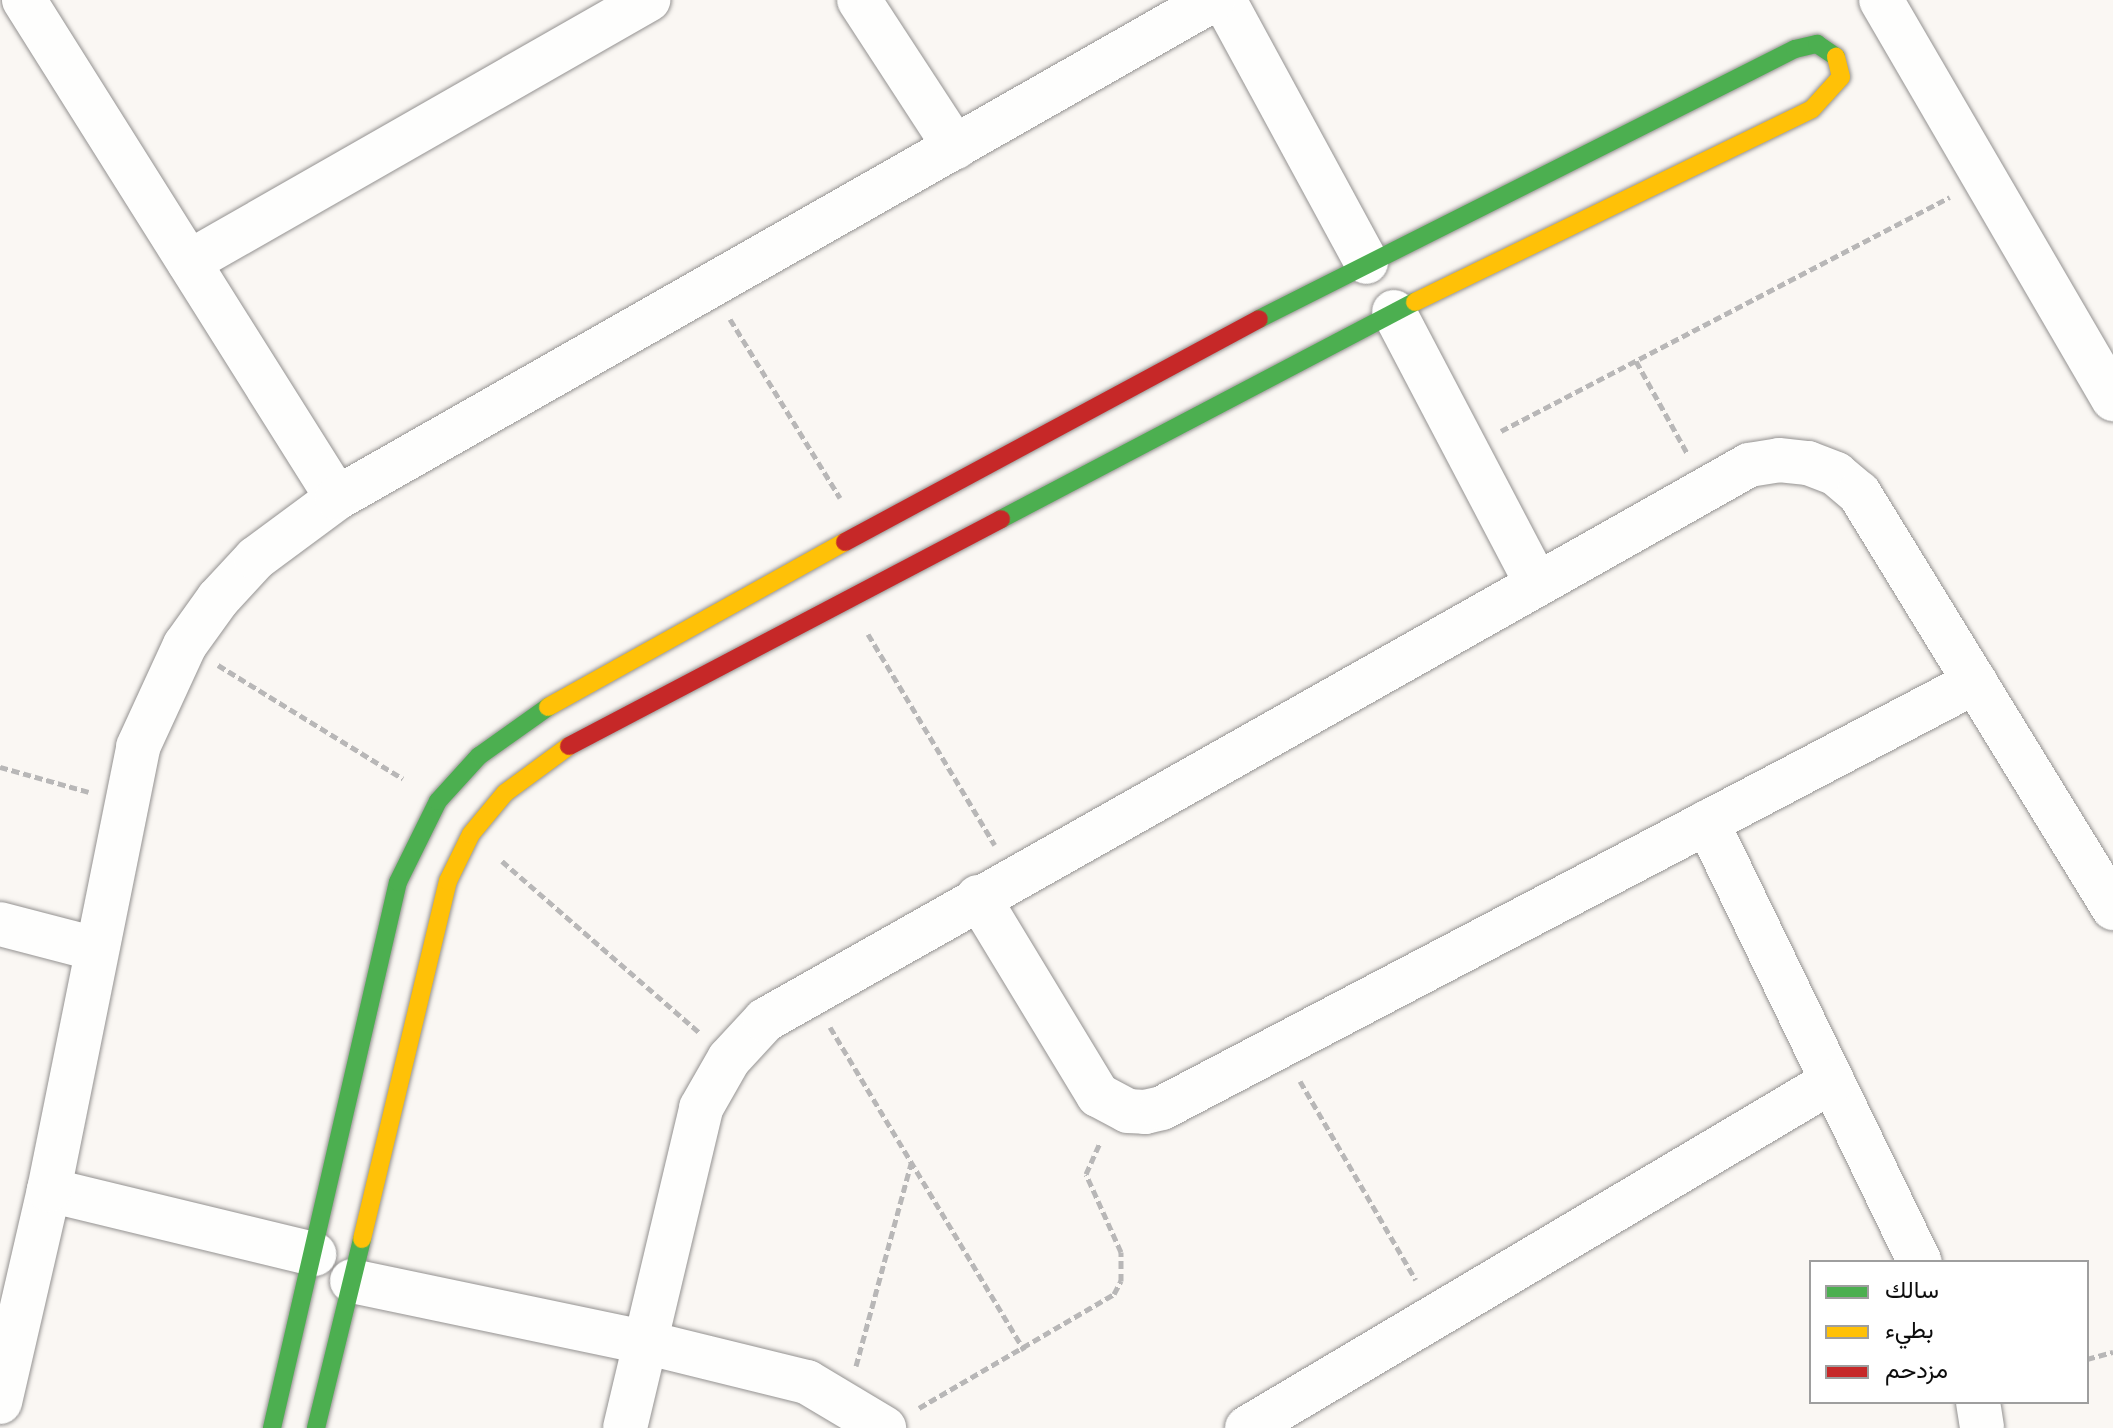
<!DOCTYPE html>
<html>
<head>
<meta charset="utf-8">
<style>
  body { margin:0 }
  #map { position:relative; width:2113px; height:1428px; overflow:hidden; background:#faf7f3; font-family:Lora,Vazirmatn,serif }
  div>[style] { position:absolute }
  .path>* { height:5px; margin-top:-2.5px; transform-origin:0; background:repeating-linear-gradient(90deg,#b8b7b7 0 8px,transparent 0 12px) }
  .roads { filter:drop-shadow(0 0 2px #949291) drop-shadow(0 0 2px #949291) }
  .street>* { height:44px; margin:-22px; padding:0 22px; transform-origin:22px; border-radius:22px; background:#fefefd }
  .fast>* { height:18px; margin:-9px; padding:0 9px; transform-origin:9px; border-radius:9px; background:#4caf50 }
  .slow>* { height:18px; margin:-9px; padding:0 9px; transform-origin:9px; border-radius:9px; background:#ffc107 }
  .jam>* { height:18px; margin:-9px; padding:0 9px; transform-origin:9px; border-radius:9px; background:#c62828 }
  span { translate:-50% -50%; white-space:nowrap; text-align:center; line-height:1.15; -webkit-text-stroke:8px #fff; paint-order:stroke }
  .legend { position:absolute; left:1809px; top:1260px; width:280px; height:144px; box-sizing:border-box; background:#fff; border:2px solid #9e9e9e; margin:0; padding:10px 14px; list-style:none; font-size:24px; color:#0d0d0d }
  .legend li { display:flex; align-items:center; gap:16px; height:40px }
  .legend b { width:40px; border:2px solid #9e9e9e }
</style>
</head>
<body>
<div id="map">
  <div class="path">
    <i style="left:730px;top:319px;width:210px;rotate:58.4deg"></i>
    <i style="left:1636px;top:361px;width:107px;rotate:61deg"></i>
    <i style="left:1501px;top:431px;width:506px;rotate:-27.53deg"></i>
    <i style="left:868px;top:634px;width:246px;rotate:59deg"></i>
    <i style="left:218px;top:665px;width:217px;rotate:31.6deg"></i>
    <i style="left:0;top:767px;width:92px;rotate:15.7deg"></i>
    <i style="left:502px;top:861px;width:262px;rotate:41deg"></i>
    <i style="left:830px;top:1027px;width:377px;rotate:59deg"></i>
    <i style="left:1300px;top:1081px;width:230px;rotate:59.8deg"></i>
    <i style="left:2087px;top:1359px;width:27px;rotate:-15deg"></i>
    <i style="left:856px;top:1366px;width:210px;rotate:-74.8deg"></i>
    <i style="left:919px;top:1408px;width:226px;rotate:-30.3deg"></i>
    <i style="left:1114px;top:1294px;width:15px;rotate:-62deg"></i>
    <i style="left:1121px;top:1281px;width:29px;rotate:-90deg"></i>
    <i style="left:1121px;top:1252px;width:85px;rotate:-114.2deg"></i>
    <i style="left:1086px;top:1174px;width:34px;rotate:-66deg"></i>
  </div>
  <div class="roads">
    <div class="street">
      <i style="left:24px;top:0;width:588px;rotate:57.85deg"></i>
      <i style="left:859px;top:0;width:176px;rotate:56.9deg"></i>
      <i style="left:1224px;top:0;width:298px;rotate:61.5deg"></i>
      <i style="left:1881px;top:0;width:462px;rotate:59.8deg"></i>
      <i style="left:189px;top:262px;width:529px;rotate:-29.72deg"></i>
      <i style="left:1394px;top:312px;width:307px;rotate:62.3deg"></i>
      <i style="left:1707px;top:822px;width:489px;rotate:64.2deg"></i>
      <i style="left:978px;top:897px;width:232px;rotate:58.8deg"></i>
      <i style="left:1098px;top:1095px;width:34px;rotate:28deg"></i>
      <i style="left:1128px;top:1111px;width:17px;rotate:3deg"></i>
      <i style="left:1145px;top:1112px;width:17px;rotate:-13deg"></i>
      <i style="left:1162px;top:1108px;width:918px;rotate:-27.65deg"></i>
      <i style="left:0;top:924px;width:99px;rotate:14.6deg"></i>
      <i style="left:49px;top:1190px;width:273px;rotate:13.6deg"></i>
      <i style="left:352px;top:1281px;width:298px;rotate:11.8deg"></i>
      <i style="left:644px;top:1342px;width:168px;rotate:13.8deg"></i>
      <i style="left:807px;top:1382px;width:90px;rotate:30.9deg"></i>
      <i style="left:0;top:1402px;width:218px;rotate:-77deg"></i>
      <i style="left:49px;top:1190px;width:452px;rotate:-78.6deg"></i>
      <i style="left:138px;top:747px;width:112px;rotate:-65.3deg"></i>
      <i style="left:185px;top:645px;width:57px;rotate:-54.3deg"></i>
      <i style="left:218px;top:599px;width:56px;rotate:-47.2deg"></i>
      <i style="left:256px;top:558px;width:101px;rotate:-36.5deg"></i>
      <i style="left:337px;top:498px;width:1008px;rotate:-29.62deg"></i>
      <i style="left:1978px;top:1402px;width:26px;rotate:81deg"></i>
      <i style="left:625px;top:1428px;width:329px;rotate:-76.6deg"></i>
      <i style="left:701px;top:1108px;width:56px;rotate:-60.3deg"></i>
      <i style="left:729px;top:1059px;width:53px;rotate:-47.3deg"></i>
      <i style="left:765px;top:1020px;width:1130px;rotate:-29.42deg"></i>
      <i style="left:1749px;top:465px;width:30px;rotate:-9deg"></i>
      <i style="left:1779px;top:460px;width:29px;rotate:6deg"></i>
      <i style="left:1808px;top:463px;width:30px;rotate:21deg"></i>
      <i style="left:1836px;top:474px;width:30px;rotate:40deg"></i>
      <i style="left:1859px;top:493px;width:487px;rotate:58.5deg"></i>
      <i style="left:1247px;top:1428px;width:680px;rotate:-30.67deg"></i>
    </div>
    <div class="fast">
      <i style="left:1259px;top:319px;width:600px;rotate:-26.74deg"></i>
      <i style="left:1795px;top:49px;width:23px;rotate:-13deg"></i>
      <i style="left:1817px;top:44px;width:23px;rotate:34deg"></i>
      <i style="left:1001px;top:519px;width:467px;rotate:-27.7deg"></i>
      <i style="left:272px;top:1428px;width:560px;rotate:-77.01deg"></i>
      <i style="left:398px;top:882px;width:90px;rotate:-63.7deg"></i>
      <i style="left:438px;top:801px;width:61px;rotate:-47.7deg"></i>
      <i style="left:479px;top:756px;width:85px;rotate:-35.4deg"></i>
      <i style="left:316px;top:1428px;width:195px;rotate:-76.3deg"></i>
    </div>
    <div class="slow">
      <i style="left:1415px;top:302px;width:441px;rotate:-25.9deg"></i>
      <i style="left:1812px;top:109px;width:43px;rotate:-47.8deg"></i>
      <i style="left:1841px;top:77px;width:21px;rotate:-104deg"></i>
      <i style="left:548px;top:707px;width:340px;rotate:-29.1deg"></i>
      <i style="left:362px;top:1239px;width:368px;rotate:-76.5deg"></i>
      <i style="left:448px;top:881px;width:52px;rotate:-63.9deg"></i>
      <i style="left:471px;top:834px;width:53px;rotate:-50.3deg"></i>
      <i style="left:505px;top:793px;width:79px;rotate:-36.3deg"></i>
    </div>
    <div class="jam">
      <i style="left:845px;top:542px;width:470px;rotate:-28.3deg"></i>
      <i style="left:569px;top:746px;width:488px;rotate:-27.7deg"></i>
    </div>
  </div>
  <ul class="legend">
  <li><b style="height:10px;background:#4caf50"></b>سالك</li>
  <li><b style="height:10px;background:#ffc107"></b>بطيء</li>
  <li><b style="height:10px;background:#c62828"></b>مزدحم</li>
  </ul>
</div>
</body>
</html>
